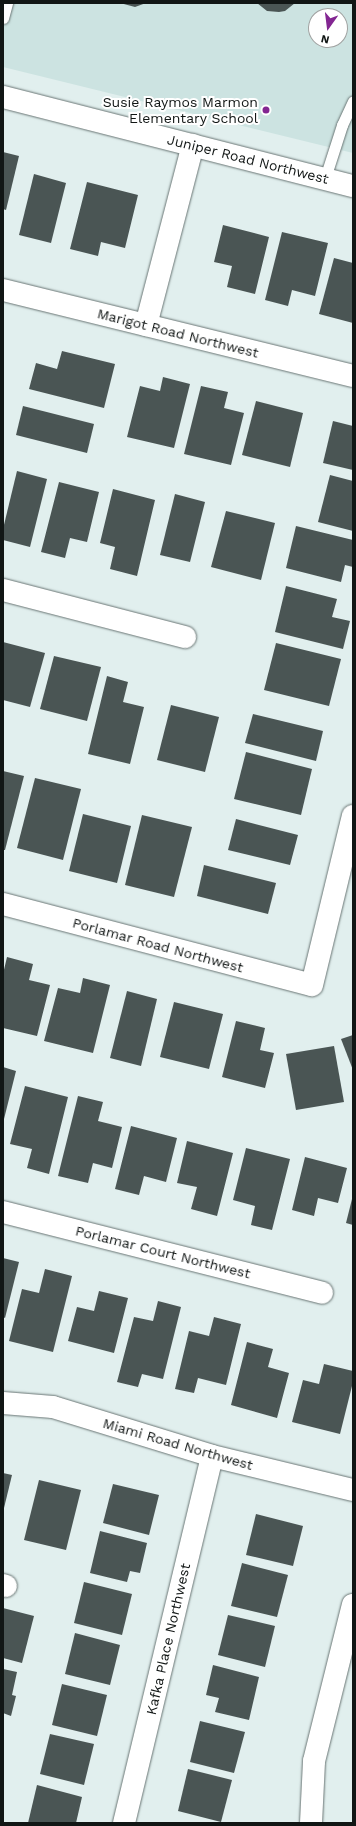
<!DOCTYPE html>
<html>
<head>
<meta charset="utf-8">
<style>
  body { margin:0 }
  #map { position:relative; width:356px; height:1826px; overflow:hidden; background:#e1efee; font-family:"Work Sans",sans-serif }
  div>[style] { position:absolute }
  .built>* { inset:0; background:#cce3e1 }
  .building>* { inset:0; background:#4a5554 }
  .roads { filter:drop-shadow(0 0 1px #697574) drop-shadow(0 0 1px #697574) }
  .service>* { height:11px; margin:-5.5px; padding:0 5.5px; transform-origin:5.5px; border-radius:5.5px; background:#fff }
  .minor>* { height:22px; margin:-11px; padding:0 11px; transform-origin:11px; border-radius:11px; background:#fff }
  .tertiary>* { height:22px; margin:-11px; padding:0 11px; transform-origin:11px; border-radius:11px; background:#fff }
  .dots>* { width:11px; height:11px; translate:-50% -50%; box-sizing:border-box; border:2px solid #fff; border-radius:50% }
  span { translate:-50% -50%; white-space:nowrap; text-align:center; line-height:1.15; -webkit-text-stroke:4px #fff; paint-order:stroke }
  .poi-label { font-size:14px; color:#111615 }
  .right { translate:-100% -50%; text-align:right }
  .street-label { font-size:14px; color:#111615 }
  .frame { position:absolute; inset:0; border:4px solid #111615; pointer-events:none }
  .north { position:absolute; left:308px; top:8px; width:40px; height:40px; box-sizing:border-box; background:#fff; border:1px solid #a0a2a1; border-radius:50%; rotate:194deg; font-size:11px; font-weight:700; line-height:16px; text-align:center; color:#111615 }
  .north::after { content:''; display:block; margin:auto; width:14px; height:18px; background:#832692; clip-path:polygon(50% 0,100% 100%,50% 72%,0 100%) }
</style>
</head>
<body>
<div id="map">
  <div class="built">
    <i style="clip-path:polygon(evenodd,3px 3px,353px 3px,353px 153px,3px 67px,3px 3px,316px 16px,340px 16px,340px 40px,316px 40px,316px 16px)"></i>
  </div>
  <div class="building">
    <i style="clip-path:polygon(120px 3px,146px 3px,135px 7px)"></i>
    <i style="clip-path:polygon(257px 3px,295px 3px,285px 11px,279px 12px,267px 11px)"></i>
    <i style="clip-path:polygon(3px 152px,19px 156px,6px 210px,3px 209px)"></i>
    <i style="clip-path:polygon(34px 174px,66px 183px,51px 243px,19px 235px)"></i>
    <i style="clip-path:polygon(87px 182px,138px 195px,125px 248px,101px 242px,98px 256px,70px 249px)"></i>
    <i style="clip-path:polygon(223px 225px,269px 237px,255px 294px,227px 287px,232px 266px,214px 262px)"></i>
    <i style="clip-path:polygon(282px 232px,328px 243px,315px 296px,292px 290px,288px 306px,265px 300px)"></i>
    <i style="clip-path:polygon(334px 258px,353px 263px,353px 323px,319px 314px)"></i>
    <i style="clip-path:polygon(62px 351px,115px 364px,104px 408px,29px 389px,36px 363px,57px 369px)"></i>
    <i style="clip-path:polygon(163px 377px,190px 384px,174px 448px,127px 437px,140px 386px,160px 391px)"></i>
    <i style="clip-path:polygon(201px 386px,228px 392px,224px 408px,244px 413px,231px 465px,184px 454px)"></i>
    <i style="clip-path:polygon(256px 401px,303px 413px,290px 467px,242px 455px)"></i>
    <i style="clip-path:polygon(23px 406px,94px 424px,87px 453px,16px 435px)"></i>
    <i style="clip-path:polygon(333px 421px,353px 426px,353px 470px,323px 463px)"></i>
    <i style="clip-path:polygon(17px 471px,47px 479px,30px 547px,3px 540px,3px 529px)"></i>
    <i style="clip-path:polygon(330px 475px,353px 481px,353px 531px,318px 522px)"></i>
    <i style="clip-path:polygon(59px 482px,99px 492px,87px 542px,70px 538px,65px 558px,41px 552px)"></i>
    <i style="clip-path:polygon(113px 489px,155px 500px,137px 576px,110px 569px,115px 547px,100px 543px)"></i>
    <i style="clip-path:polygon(175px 494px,205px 502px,190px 562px,160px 555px)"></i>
    <i style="clip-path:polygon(226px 511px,275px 523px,261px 580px,211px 567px)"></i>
    <i style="clip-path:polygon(296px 526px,353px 540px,353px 567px,345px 565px,341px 582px,286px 568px)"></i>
    <i style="clip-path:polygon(286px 586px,337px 599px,332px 617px,350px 621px,343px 649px,275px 632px)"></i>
    <i style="clip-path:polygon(3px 642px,45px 653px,30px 707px,3px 700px)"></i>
    <i style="clip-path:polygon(276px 643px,341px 659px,329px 706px,264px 690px)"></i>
    <i style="clip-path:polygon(54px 656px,101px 667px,87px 721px,40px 709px)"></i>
    <i style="clip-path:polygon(107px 676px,128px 682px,123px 702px,144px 707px,130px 764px,88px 754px)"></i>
    <i style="clip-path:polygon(171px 705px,219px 717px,205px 772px,157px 760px)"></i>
    <i style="clip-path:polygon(253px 714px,323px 731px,316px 761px,245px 743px)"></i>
    <i style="clip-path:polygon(246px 752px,312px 769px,301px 815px,234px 799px)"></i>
    <i style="clip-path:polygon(3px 771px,24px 776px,5px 850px,3px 850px)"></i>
    <i style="clip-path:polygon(35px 778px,81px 789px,63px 860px,17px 848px)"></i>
    <i style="clip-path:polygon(83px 814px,131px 826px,117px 883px,69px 871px)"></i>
    <i style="clip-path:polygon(142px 815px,192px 827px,174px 897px,125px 885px)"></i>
    <i style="clip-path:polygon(236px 819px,298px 835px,290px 865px,228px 850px)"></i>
    <i style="clip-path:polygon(204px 865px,276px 883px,268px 914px,197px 896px)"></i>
    <i style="clip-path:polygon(7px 957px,33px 964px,29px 980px,50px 985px,37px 1036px,3px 1028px,3px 974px)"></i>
    <i style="clip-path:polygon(83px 978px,110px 985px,93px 1053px,44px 1041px,58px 988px,80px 993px)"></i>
    <i style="clip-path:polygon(127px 991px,157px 999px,141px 1066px,110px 1058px)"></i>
    <i style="clip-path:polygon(174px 1002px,223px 1014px,209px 1069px,160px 1057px)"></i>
    <i style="clip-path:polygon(236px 1021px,265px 1028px,260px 1050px,274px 1053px,265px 1088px,222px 1077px)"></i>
    <i style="clip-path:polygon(353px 1035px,353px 1070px,341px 1039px)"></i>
    <i style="clip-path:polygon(334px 1046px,344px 1102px,296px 1110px,286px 1054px)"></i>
    <i style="clip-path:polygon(3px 1067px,16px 1071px,4px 1119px,3px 1119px)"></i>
    <i style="clip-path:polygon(25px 1086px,68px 1097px,49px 1174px,27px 1168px,32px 1149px,10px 1144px)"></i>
    <i style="clip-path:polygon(78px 1096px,103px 1102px,98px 1121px,122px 1127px,112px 1168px,93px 1163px,88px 1183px,58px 1176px)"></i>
    <i style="clip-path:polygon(131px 1126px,177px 1138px,166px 1182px,144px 1176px,139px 1195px,115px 1189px)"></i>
    <i style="clip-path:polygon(187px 1141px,233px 1153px,217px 1216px,191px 1209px,197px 1187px,177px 1183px)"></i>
    <i style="clip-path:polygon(246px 1148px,290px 1159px,272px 1230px,251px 1225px,255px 1206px,233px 1200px)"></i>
    <i style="clip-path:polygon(305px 1157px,347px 1168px,338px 1203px,318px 1198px,314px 1216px,292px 1210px)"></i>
    <i style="clip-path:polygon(353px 1195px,353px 1225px,346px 1223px)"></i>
    <i style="clip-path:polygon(3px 1258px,19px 1262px,5px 1318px,3px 1317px)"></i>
    <i style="clip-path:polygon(45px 1269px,72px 1276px,53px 1352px,9px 1341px,22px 1289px,39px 1293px)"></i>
    <i style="clip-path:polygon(99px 1291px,128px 1298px,114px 1353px,68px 1341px,77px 1307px,94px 1311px)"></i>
    <i style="clip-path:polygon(158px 1301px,181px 1307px,163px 1379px,142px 1374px,138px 1387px,117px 1382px,134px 1317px,153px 1321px)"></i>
    <i style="clip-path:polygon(214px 1317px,241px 1324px,226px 1385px,198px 1378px,194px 1393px,175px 1389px,189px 1331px,209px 1336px)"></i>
    <i style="clip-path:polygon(247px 1342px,273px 1349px,268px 1367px,289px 1373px,277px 1418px,231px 1405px)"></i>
    <i style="clip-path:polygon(324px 1364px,353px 1371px,353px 1382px,340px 1434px,292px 1422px,303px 1380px,319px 1384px)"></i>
    <i style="clip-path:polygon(3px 1473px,12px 1475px,4px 1508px,3px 1508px)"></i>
    <i style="clip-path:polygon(39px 1480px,81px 1490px,66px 1550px,24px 1540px)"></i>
    <i style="clip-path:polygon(113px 1484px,159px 1495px,149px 1535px,103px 1523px)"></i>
    <i style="clip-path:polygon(256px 1514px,303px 1526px,293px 1566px,246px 1555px)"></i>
    <i style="clip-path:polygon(100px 1531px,147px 1543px,140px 1573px,130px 1571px,127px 1582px,90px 1573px)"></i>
    <i style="clip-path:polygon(242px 1563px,288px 1575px,277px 1617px,231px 1606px)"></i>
    <i style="clip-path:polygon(84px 1582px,132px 1594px,122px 1635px,74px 1623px)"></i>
    <i style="clip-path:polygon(3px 1608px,34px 1616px,22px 1663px,3px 1658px)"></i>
    <i style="clip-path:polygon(228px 1615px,275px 1626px,265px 1667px,218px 1655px)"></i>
    <i style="clip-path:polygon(75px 1633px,120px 1645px,110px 1685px,65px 1674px)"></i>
    <i style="clip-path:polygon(213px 1665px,259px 1677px,249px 1720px,215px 1712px,219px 1698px,206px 1695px)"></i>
    <i style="clip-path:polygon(3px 1669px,17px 1672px,12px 1695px,16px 1696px,11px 1716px,3px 1713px)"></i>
    <i style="clip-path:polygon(62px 1684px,107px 1695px,97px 1736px,52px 1725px)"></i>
    <i style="clip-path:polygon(200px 1721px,245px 1732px,234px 1773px,190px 1762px)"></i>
    <i style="clip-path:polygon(50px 1734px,94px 1744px,84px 1785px,40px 1774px)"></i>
    <i style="clip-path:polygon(188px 1769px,232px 1780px,221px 1822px,178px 1811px)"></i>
    <i style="clip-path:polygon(37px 1785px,82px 1797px,76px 1823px,28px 1823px)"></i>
  </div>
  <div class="roads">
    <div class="service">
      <i style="left:3px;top:18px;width:16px;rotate:-75deg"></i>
      <i style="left:325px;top:178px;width:56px;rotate:-72.2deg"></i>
      <i style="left:342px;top:125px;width:26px;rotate:-65deg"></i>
    </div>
    <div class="minor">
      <i style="left:3px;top:290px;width:360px;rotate:13.8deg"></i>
      <i style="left:146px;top:325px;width:186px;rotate:-75.4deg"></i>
      <i style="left:3px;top:590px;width:188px;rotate:14.5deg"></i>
      <i style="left:3px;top:904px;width:319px;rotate:14.7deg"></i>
      <i style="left:312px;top:985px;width:174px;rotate:-76.4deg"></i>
      <i style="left:3px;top:1212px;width:329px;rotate:14.2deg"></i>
      <i style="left:3px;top:1585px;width:3px;rotate:18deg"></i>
      <i style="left:124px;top:1823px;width:377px;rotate:-76.5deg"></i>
    </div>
    <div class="tertiary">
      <i style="left:3px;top:97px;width:361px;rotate:14.3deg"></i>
      <i style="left:3px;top:1403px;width:50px;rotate:4.6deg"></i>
      <i style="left:53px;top:1407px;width:166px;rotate:17.1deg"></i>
      <i style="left:212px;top:1456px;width:145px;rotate:13.6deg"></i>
      <i style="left:311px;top:1823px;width:62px;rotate:-87.2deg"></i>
      <i style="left:314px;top:1761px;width:161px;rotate:-76deg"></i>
    </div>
  </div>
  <div class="dots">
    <i style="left:266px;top:110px;background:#832692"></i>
  </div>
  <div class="poi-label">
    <span class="right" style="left:258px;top:110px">Susie Raymos Marmon<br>Elementary School</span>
  </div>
  <div class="street-label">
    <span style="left:248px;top:159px;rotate:14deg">Juniper Road Northwest</span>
    <span style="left:178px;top:333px;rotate:14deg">Marigot Road Northwest</span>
    <span style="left:158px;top:945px;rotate:15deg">Porlamar Road Northwest</span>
    <span style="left:163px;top:1252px;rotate:14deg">Porlamar Court Northwest</span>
    <span style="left:178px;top:1444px;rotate:16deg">Miami Road Northwest</span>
    <span style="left:168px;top:1639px;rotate:-77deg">Kafka Place Northwest</span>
  </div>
  <div class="frame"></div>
  <div class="north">N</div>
</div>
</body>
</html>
